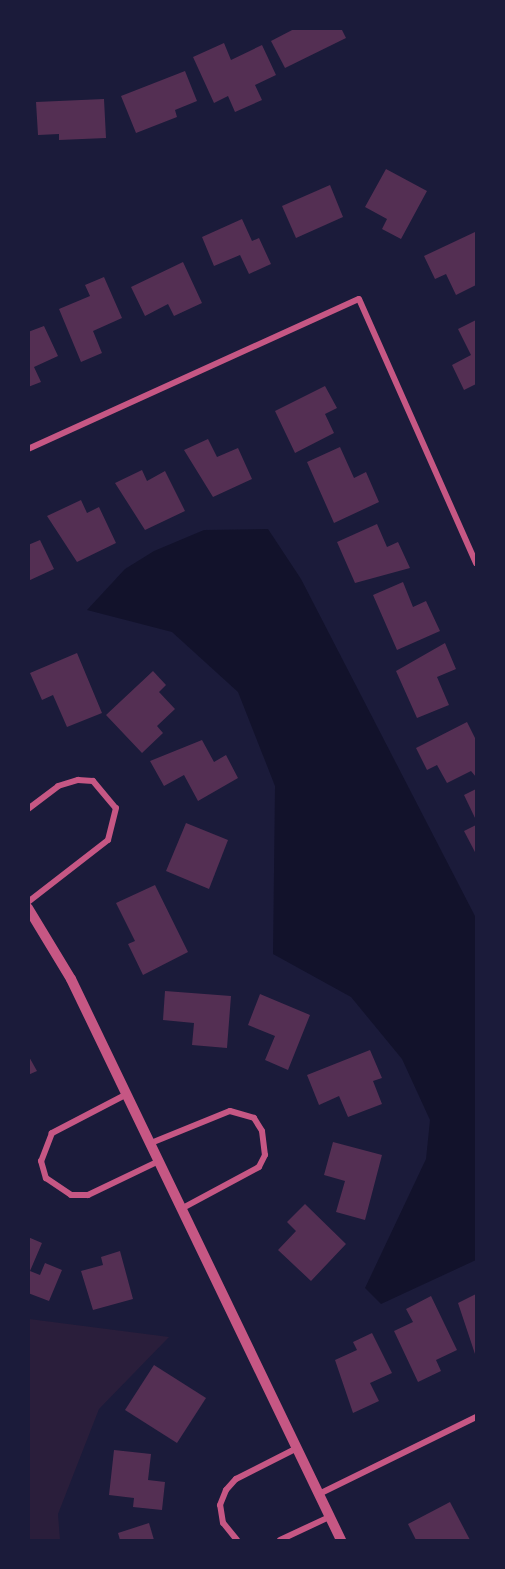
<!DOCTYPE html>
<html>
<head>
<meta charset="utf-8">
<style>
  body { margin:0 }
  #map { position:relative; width:505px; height:1569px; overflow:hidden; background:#1b1b3a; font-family:Ubuntu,sans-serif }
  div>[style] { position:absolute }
  .green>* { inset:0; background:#2a1e3b }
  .water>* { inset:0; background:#12122b }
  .building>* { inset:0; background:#542f53 }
  .minor>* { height:6px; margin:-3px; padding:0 3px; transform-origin:3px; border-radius:3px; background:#c65784 }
  .tertiary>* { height:10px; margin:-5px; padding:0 5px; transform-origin:5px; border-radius:5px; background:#c65784 }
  span { translate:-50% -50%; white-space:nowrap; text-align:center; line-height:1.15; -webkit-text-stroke:6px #1b1b3a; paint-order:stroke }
  .frame { position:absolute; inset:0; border:30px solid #1b1b3a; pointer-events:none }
</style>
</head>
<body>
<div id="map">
  <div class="green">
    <i style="clip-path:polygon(29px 1319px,169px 1337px,99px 1409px,58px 1514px,60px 1540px,29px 1540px)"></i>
  </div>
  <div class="water">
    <i style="clip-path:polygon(268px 529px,301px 579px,476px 918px,476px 1260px,381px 1304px,365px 1288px,426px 1159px,430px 1120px,402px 1059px,351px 997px,273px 954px,275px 786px,238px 692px,172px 632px,87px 610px,125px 569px,154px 551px,204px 530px)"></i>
  </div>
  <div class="building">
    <i style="clip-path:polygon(296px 28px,341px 28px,346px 38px,285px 68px,271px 41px)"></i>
    <i style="clip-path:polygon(224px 43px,231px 60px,262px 45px,276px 75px,255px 85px,262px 100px,235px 112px,228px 96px,214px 103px,193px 57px)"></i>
    <i style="clip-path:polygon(185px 71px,197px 101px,175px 110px,177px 117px,136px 133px,121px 96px)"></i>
    <i style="clip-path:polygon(104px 99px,106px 138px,59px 140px,59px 134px,38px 135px,36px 102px)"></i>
    <i style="clip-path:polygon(386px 169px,427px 191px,401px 239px,382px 229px,387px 219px,365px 207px)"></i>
    <i style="clip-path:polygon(330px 185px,343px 217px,296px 238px,282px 206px)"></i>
    <i style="clip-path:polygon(242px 219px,252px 241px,259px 238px,271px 264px,249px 274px,240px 255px,214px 266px,202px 237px)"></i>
    <i style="clip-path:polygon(475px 232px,476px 285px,456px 295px,446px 274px,435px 279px,424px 256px)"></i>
    <i style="clip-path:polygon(183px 262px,202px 303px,174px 316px,168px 304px,145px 316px,131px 287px)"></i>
    <i style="clip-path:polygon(104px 277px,122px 318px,93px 331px,102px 353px,81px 362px,59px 309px,90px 296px,85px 285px)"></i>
    <i style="clip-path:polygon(476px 320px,476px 384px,464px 390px,452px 365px,471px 355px,458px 329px)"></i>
    <i style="clip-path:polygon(44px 326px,58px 356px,34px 367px,41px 382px,28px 387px,28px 332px)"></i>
    <i style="clip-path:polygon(325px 386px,337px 408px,325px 414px,334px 433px,295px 453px,275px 411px)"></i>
    <i style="clip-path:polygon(208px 439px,217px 457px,238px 448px,252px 479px,213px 497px,184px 450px)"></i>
    <i style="clip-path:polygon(340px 447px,354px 478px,366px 472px,379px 502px,334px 523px,307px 462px)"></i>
    <i style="clip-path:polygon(142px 470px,147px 481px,165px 471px,185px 511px,145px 530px,115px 483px)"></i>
    <i style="clip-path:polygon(81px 500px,87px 513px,99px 507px,116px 543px,77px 562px,47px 516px)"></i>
    <i style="clip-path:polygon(377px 524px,387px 547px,398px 542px,410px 568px,355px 583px,337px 542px)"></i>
    <i style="clip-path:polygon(40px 540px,54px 569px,28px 581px,28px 545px)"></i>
    <i style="clip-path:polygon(403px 582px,413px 607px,426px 601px,440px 631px,397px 650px,373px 595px)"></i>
    <i style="clip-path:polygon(445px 643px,456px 669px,437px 677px,449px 705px,417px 718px,396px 671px)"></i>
    <i style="clip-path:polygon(77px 653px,102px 713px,67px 727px,53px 695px,42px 700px,30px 673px)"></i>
    <i style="clip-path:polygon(153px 671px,166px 685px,159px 692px,175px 709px,157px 726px,163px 733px,142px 753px,106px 715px)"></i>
    <i style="clip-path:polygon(467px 722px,476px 740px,476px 777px,471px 771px,447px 783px,437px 765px,427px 770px,416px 748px)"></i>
    <i style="clip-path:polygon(202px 740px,214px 762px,226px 755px,238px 778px,198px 801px,184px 775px,164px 786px,150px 761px)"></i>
    <i style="clip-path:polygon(476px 789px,476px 820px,464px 795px)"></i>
    <i style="clip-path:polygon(186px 823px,228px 840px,209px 889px,166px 871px)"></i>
    <i style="clip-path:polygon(476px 825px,476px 854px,464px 831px)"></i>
    <i style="clip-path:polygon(155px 885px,188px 952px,143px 975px,128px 944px,135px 941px,116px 903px)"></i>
    <i style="clip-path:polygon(165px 991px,231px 996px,227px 1048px,192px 1045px,194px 1023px,163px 1020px)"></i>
    <i style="clip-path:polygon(260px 994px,310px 1015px,288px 1070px,265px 1060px,275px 1036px,248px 1025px)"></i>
    <i style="clip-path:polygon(370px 1050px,382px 1078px,373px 1081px,382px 1104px,348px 1117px,339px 1096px,319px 1105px,307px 1075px)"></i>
    <i style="clip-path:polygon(28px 1055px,37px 1071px,28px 1075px)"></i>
    <i style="clip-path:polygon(333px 1142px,382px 1155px,365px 1220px,336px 1212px,345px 1181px,324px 1175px)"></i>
    <i style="clip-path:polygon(305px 1204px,346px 1244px,311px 1281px,278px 1250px,296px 1231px,287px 1222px)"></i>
    <i style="clip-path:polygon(28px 1237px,42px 1243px,30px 1271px,40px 1275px,45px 1263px,62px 1270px,49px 1301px,28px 1293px)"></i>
    <i style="clip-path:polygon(120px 1251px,133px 1299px,93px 1310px,81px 1271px,103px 1265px,101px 1257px)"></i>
    <i style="clip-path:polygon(476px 1294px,476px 1357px,458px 1303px)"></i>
    <i style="clip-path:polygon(431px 1296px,457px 1350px,436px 1360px,441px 1371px,418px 1382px,394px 1331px,413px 1322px,406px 1309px)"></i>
    <i style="clip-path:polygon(372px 1333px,392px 1373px,370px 1383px,379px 1401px,353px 1413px,335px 1360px,357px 1350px,353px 1342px)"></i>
    <i style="clip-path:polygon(154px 1365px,206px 1398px,177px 1443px,125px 1410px)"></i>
    <i style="clip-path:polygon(114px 1450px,151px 1454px,148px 1480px,165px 1482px,162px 1510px,133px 1507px,134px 1498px,109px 1495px)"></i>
    <i style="clip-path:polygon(450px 1502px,470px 1540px,416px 1540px,408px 1524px)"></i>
    <i style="clip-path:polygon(149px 1523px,154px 1540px,120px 1540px,118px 1533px)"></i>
  </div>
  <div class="minor">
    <i style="left:28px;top:449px;width:363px;rotate:-24.4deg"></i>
    <i style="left:359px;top:299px;width:289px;rotate:66.1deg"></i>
    <i style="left:28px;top:809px;width:38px;rotate:-37deg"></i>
    <i style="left:58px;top:786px;width:21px;rotate:-17deg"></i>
    <i style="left:78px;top:780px;width:15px;rotate:4deg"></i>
    <i style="left:93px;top:781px;width:35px;rotate:50deg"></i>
    <i style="left:116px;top:808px;width:33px;rotate:104deg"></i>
    <i style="left:108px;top:840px;width:101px;rotate:142.2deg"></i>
    <i style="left:127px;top:1094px;width:85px;rotate:152.5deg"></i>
    <i style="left:52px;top:1133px;width:30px;rotate:111deg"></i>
    <i style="left:41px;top:1161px;width:18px;rotate:74deg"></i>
    <i style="left:46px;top:1178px;width:30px;rotate:34deg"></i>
    <i style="left:71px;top:1195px;width:17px"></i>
    <i style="left:88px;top:1195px;width:79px;rotate:-25.6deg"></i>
    <i style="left:151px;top:1143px;width:85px;rotate:-22.1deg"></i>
    <i style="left:230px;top:1111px;width:25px;rotate:16deg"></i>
    <i style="left:254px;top:1118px;width:15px;rotate:58deg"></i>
    <i style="left:262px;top:1131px;width:24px;rotate:83deg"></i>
    <i style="left:265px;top:1155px;width:13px;rotate:117deg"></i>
    <i style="left:259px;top:1167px;width:89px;rotate:151.7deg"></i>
    <i style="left:319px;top:1494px;width:175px;rotate:-26.1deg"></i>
    <i style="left:237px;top:1540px;width:22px;rotate:-129deg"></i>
    <i style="left:223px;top:1523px;width:18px;rotate:-99deg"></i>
    <i style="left:220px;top:1505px;width:16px;rotate:-68deg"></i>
    <i style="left:226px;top:1490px;width:15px;rotate:-48deg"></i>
    <i style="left:236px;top:1479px;width:68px;rotate:-26.9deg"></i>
    <i style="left:280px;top:1540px;width:54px;rotate:-25.1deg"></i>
  </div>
  <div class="tertiary">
    <i style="left:28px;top:908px;width:83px;rotate:58.8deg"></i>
    <i style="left:71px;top:979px;width:623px;rotate:64.3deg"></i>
  </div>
  <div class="frame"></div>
</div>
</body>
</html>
